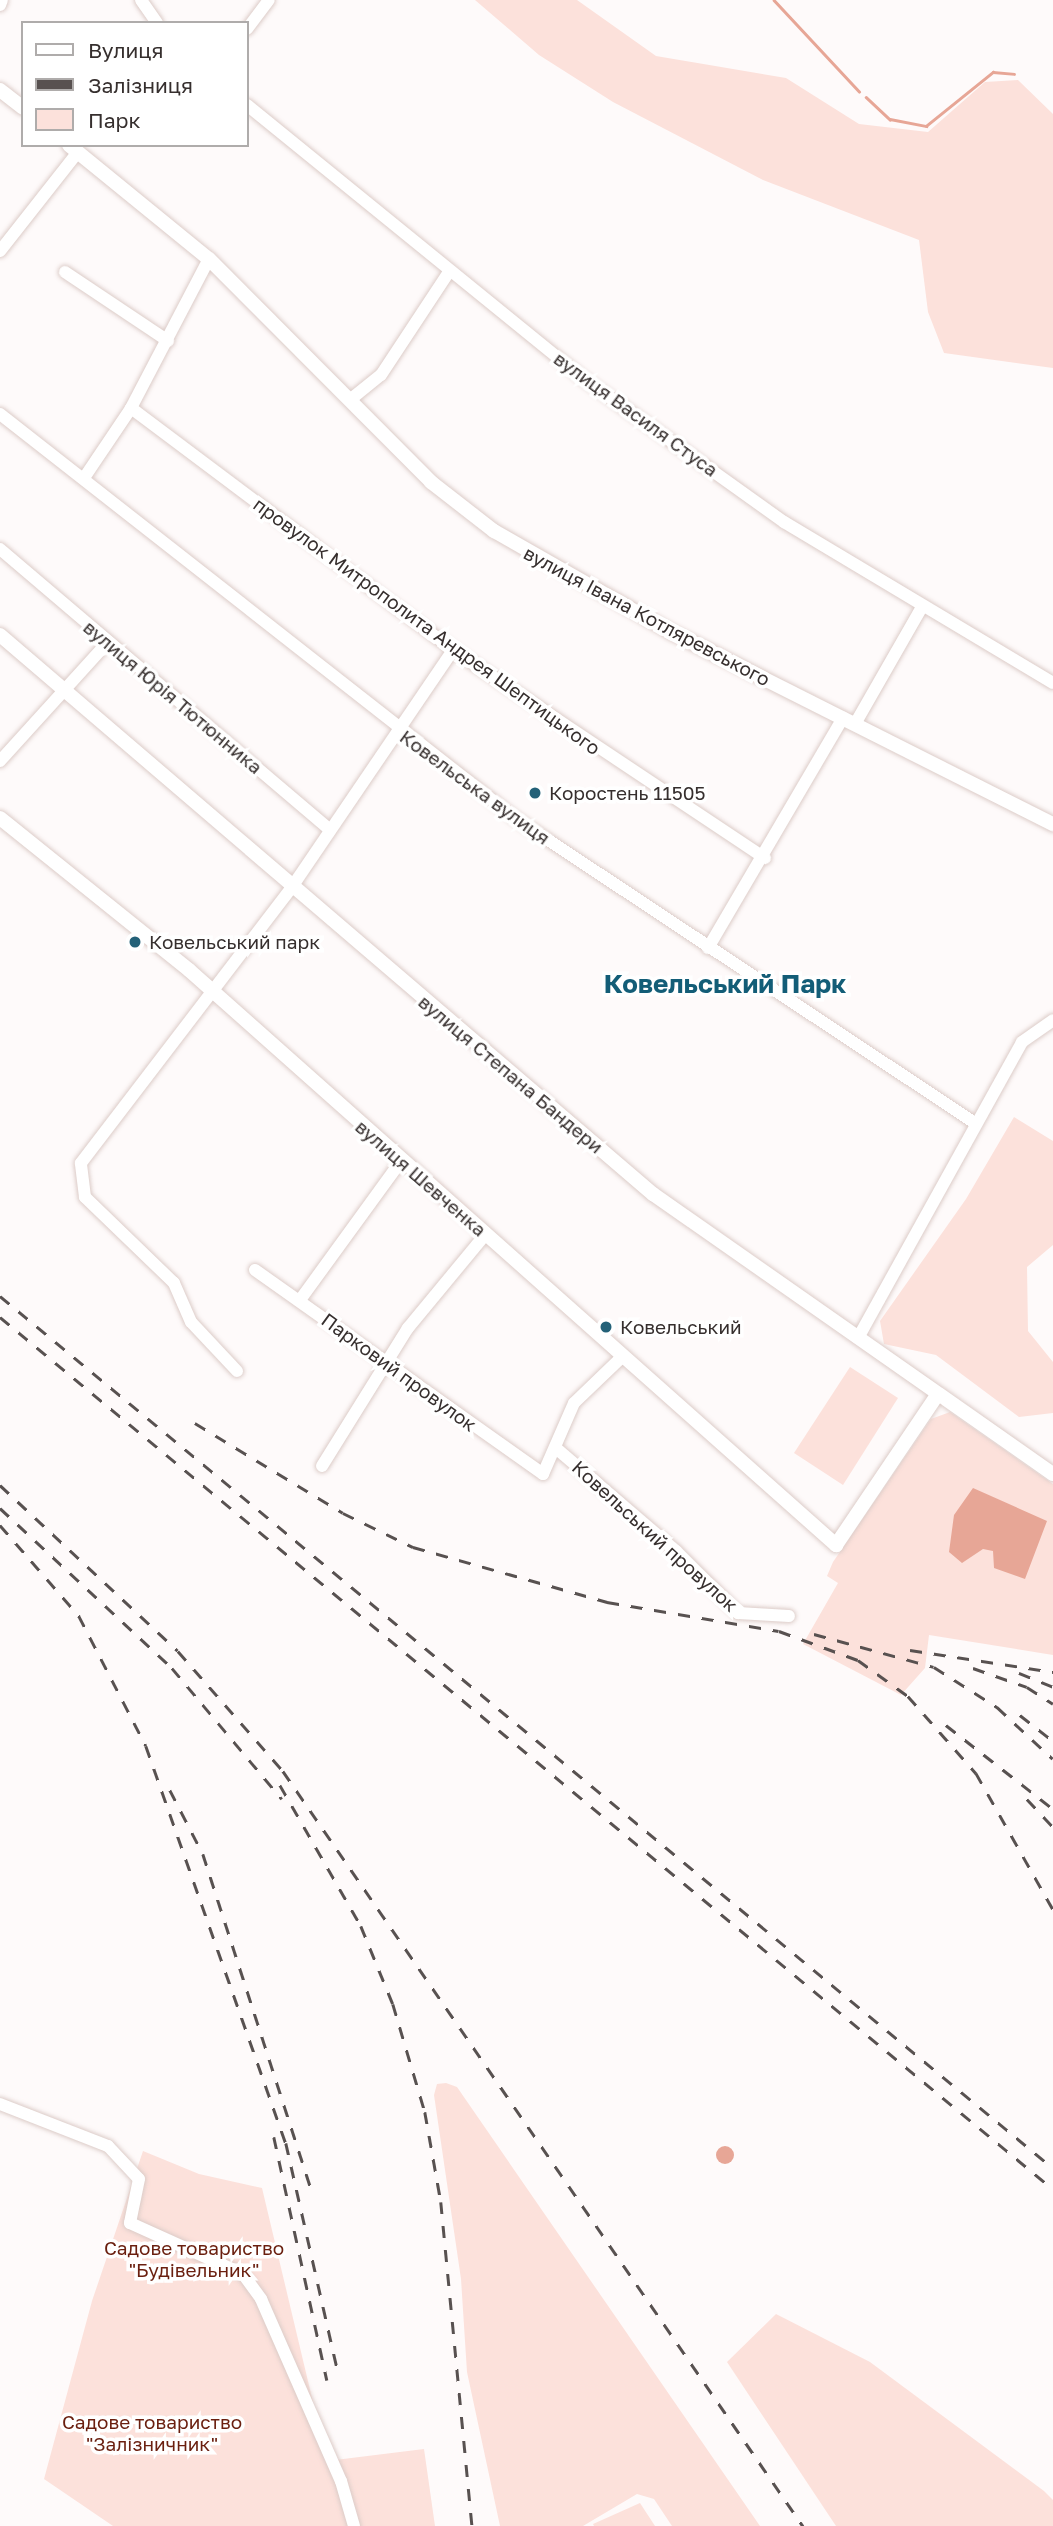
<!DOCTYPE html>
<html>
<head>
<meta charset="utf-8">
<style>
  body { margin:0 }
  #map { position:relative; width:1053px; height:2526px; overflow:hidden; background:#fefafa; font-family:"Golos Text",sans-serif }
  div>[style] { position:absolute }
  .green>* { inset:0; background:#fce1db }
  .water>* { inset:0; background:#e7a696 }
  .round { border-radius:50% }
  .stream>* { height:2.5px; margin:-1.25px; padding:0 1.25px; transform-origin:1.25px; border-radius:1.25px; background:#e7a696 }
  .roads { filter:drop-shadow(0 0 2px #dcccc8) drop-shadow(0 0 2px #dcccc8) }
  .minor>* { height:12px; margin:-6px; padding:0 6px; transform-origin:6px; border-radius:6px; background:#fff }
  .tertiary>* { height:14px; margin:-7px; padding:0 7px; transform-origin:7px; border-radius:7px; background:#fff }
  .rail>* { height:2.5px; margin-top:-1.25px; transform-origin:0; background:repeating-linear-gradient(90deg,#585150 0 12px,transparent 0 24px) }
  .dots>* { width:19px; height:19px; translate:-50% -50%; box-sizing:border-box; border:4px solid #fff; border-radius:50% }
  span { translate:-50% -50%; white-space:nowrap; text-align:center; line-height:1.15; -webkit-text-stroke:7px #fff; paint-order:stroke }
  .street-label { font-size:19px; color:#362f2e }
  .poi-label { font-size:19px; color:#362f2e }
  .left { translate:0 -50%; text-align:left }
  .park-label { font-size:19px; color:#6a1f0f }
  .district-label { font-size:26px; color:#135d77; font-weight:700 }
  .legend { position:absolute; left:21px; top:21px; width:228px; height:126px; box-sizing:border-box; background:#fff; border:2px solid #afacab; margin:0; padding:9px 12px; list-style:none; font-size:21px; color:#362f2e }
  .legend li { display:flex; align-items:center; gap:14px; height:35px }
  .legend b { width:35px; border:2px solid #afacab }
</style>
</head>
<body>
<div id="map">
  <div class="green">
    <i style="clip-path:polygon(475px 0,577px 0,656px 56px,786px 78px,859px 124px,928px 132px,985px 82px,1018px 80px,1053px 114px,1053px 368px,944px 353px,928px 312px,919px 240px,763px 180px,613px 102px,539px 55px)"></i>
    <i style="clip-path:polygon(1014px 1117px,1053px 1141px,1053px 1245px,1027px 1267px,1028px 1331px,1053px 1362px,1053px 1413px,1019px 1417px,936px 1355px,884px 1344px,880px 1321px,966px 1199px)"></i>
    <i style="clip-path:polygon(850px 1367px,898px 1398px,843px 1485px,794px 1453px)"></i>
    <i style="clip-path:polygon(950px 1412px,1053px 1484px,1053px 1655px,929px 1635px,925px 1668px,901px 1695px,803px 1644px,838px 1583px,827px 1576px,833px 1562px,931px 1419px)"></i>
    <i style="clip-path:polygon(446px 2083px,457px 2087px,760px 2526px,672px 2526px,654px 2499px,637px 2494px,583px 2526px,500px 2526px,467px 2372px,461px 2279px,434px 2095px,437px 2084px)"></i>
    <i style="clip-path:polygon(143px 2151px,199px 2174px,262px 2188px,327px 2461px,424px 2449px,435px 2526px,113px 2526px,44px 2479px,92px 2301px)"></i>
    <i style="clip-path:polygon(776px 2314px,870px 2362px,1044px 2491px,1053px 2500px,1053px 2526px,836px 2526px,727px 2362px)"></i>
    <i style="clip-path:polygon(640px 2503px,655px 2526px,594px 2526px,593px 2524px)"></i>
  </div>
  <div class="water">
    <i style="clip-path:polygon(973px 1488px,1047px 1521px,1025px 1579px,994px 1568px,993px 1551px,983px 1549px,962px 1563px,949px 1552px,954px 1515px)"></i>
    <i class="round" style="left:716px;top:2146px;width:18px;height:18px"></i>
  </div>
  <div class="stream">
    <i style="left:774px;top:0;width:125px;rotate:47deg"></i>
    <i style="left:866px;top:97px;width:33px;rotate:43deg"></i>
    <i style="left:890px;top:119px;width:37px;rotate:11deg"></i>
    <i style="left:926px;top:126px;width:86px;rotate:-38.9deg"></i>
    <i style="left:993px;top:72px;width:21px;rotate:5deg"></i>
  </div>
  <div class="roads">
    <div class="minor">
      <i style="left:141px;top:0;width:28px;rotate:55deg"></i>
      <i style="left:0;top:5px;width:5px;rotate:-68deg"></i>
      <i style="left:247px;top:29px;width:36px;rotate:-53deg"></i>
      <i style="left:247px;top:105px;width:429px;rotate:39.1deg"></i>
      <i style="left:580px;top:376px;width:251px;rotate:35.6deg"></i>
      <i style="left:784px;top:522px;width:313px;rotate:30.9deg"></i>
      <i style="left:0;top:251px;width:126px;rotate:-51.8deg"></i>
      <i style="left:65px;top:272px;width:124px;rotate:33.8deg"></i>
      <i style="left:351px;top:399px;width:38px;rotate:-39deg"></i>
      <i style="left:381px;top:375px;width:123px;rotate:-56.6deg"></i>
      <i style="left:131px;top:408px;width:403px;rotate:36.9deg"></i>
      <i style="left:453px;top:650px;width:375px;rotate:33.7deg"></i>
      <i style="left:0;top:414px;width:655px;rotate:38.11deg"></i>
      <i style="left:515px;top:818px;width:552px;rotate:33.55deg"></i>
      <i style="left:84px;top:478px;width:84px;rotate:-56.1deg"></i>
      <i style="left:131px;top:408px;width:168px;rotate:-62.4deg"></i>
      <i style="left:0;top:549px;width:433px;rotate:40.4deg"></i>
      <i style="left:855px;top:724px;width:135px;rotate:-60.2deg"></i>
      <i style="left:0;top:761px;width:161px;rotate:-47.8deg"></i>
      <i style="left:708px;top:948px;width:267px;rotate:-59.6deg"></i>
      <i style="left:255px;top:1270px;width:353px;rotate:35.3deg"></i>
      <i style="left:543px;top:1474px;width:77px;rotate:-66.4deg"></i>
      <i style="left:574px;top:1403px;width:68px;rotate:-43.8deg"></i>
      <i style="left:300px;top:1300px;width:172px;rotate:-54deg"></i>
      <i style="left:858px;top:1338px;width:338px;rotate:-61deg"></i>
      <i style="left:1022px;top:1042px;width:38px;rotate:-35deg"></i>
      <i style="left:237px;top:1371px;width:67px;rotate:-133.2deg"></i>
      <i style="left:191px;top:1322px;width:43px;rotate:-113.6deg"></i>
      <i style="left:174px;top:1283px;width:124px;rotate:-136deg"></i>
      <i style="left:85px;top:1197px;width:34px;rotate:-97deg"></i>
      <i style="left:81px;top:1163px;width:347px;rotate:-52.6deg"></i>
      <i style="left:292px;top:887px;width:287px;rotate:-55.8deg"></i>
      <i style="left:557px;top:1449px;width:157px;rotate:40.6deg"></i>
      <i style="left:676px;top:1551px;width:88px;rotate:45deg"></i>
      <i style="left:738px;top:1613px;width:51px;rotate:3.4deg"></i>
      <i style="left:322px;top:1466px;width:163px;rotate:-58.1deg"></i>
      <i style="left:408px;top:1328px;width:121px;rotate:-50.4deg"></i>
      <i style="left:0;top:2104px;width:116px;rotate:21.3deg"></i>
      <i style="left:108px;top:2146px;width:45px;rotate:46.8deg"></i>
      <i style="left:139px;top:2179px;width:45px;rotate:101.6deg"></i>
      <i style="left:130px;top:2223px;width:124px;rotate:24.3deg"></i>
      <i style="left:243px;top:2274px;width:31px;rotate:54deg"></i>
      <i style="left:261px;top:2299px;width:199px;rotate:66.3deg"></i>
      <i style="left:341px;top:2481px;width:47px;rotate:73.9deg"></i>
    </div>
    <div class="tertiary">
      <i style="left:0;top:90px;width:29px;rotate:38deg"></i>
      <i style="left:69px;top:145px;width:181px;rotate:39.2deg"></i>
      <i style="left:209px;top:259px;width:315px;rotate:45.1deg"></i>
      <i style="left:431px;top:482px;width:80px;rotate:37.9deg"></i>
      <i style="left:494px;top:531px;width:204px;rotate:29.7deg"></i>
      <i style="left:671px;top:632px;width:428px;rotate:26.7deg"></i>
      <i style="left:0;top:635px;width:860px;rotate:40.57deg"></i>
      <i style="left:653px;top:1194px;width:488px;rotate:35deg"></i>
      <i style="left:0;top:818px;width:243px;rotate:38.8deg"></i>
      <i style="left:189px;top:970px;width:866px;rotate:41.63deg"></i>
      <i style="left:836px;top:1545px;width:181px;rotate:-56deg"></i>
    </div>
  </div>
  <div class="rail">
    <i style="left:0;top:1296px;width:1367px;rotate:39.63deg"></i>
    <i style="left:0;top:1317px;width:1367px;rotate:39.63deg"></i>
    <i style="left:195px;top:1423px;width:173px;rotate:31.3deg"></i>
    <i style="left:343px;top:1513px;width:78px;rotate:25.9deg"></i>
    <i style="left:413px;top:1547px;width:202px;rotate:15.8deg"></i>
    <i style="left:607px;top:1602px;width:174px;rotate:9.6deg"></i>
    <i style="left:779px;top:1631px;width:84px;rotate:20.2deg"></i>
    <i style="left:858px;top:1660px;width:62px;rotate:35.8deg"></i>
    <i style="left:908px;top:1696px;width:103px;rotate:48.6deg"></i>
    <i style="left:976px;top:1773px;width:156px;rotate:60.5deg"></i>
    <i style="left:0;top:1485px;width:243px;rotate:43deg"></i>
    <i style="left:178px;top:1651px;width:159px;rotate:48.8deg"></i>
    <i style="left:283px;top:1771px;width:917px;rotate:55.44deg"></i>
    <i style="left:0;top:1508px;width:235px;rotate:42.9deg"></i>
    <i style="left:172px;top:1668px;width:171px;rotate:50deg"></i>
    <i style="left:0;top:1525px;width:121px;rotate:49deg"></i>
    <i style="left:79px;top:1616px;width:146px;rotate:62.7deg"></i>
    <i style="left:146px;top:1746px;width:421px;rotate:70.6deg"></i>
    <i style="left:286px;top:2143px;width:239px;rotate:77.2deg"></i>
    <i style="left:814px;top:1634px;width:124px;rotate:15.4deg"></i>
    <i style="left:934px;top:1667px;width:75px;rotate:32.4deg"></i>
    <i style="left:997px;top:1707px;width:76px;rotate:42.9deg"></i>
    <i style="left:910px;top:1650px;width:145px;rotate:8.7deg"></i>
    <i style="left:973px;top:1668px;width:57px;rotate:19.4deg"></i>
    <i style="left:1027px;top:1687px;width:31px;rotate:33deg"></i>
    <i style="left:1019px;top:1673px;width:37px;rotate:22deg"></i>
    <i style="left:1020px;top:1715px;width:42px;rotate:38.2deg"></i>
    <i style="left:946px;top:1725px;width:136px;rotate:38.1deg"></i>
    <i style="left:280px;top:1785px;width:163px;rotate:60.1deg"></i>
    <i style="left:361px;top:1926px;width:84px;rotate:67.7deg"></i>
    <i style="left:393px;top:2004px;width:113px;rotate:73.5deg"></i>
    <i style="left:425px;top:2112px;width:91px;rotate:79.9deg"></i>
    <i style="left:441px;top:2202px;width:325px;rotate:84.5deg"></i>
    <i style="left:170px;top:1790px;width:72px;rotate:62.7deg"></i>
    <i style="left:203px;top:1854px;width:354px;rotate:72.1deg"></i>
    <i style="left:1027px;top:1799px;width:38px;rotate:47deg"></i>
    <i style="left:274px;top:2137px;width:249px;rotate:77.7deg"></i>
  </div>
  <div class="dots">
    <i style="left:535px;top:793px;background:#246178"></i>
    <i style="left:135px;top:942px;background:#246178"></i>
    <i style="left:606px;top:1327px;background:#246178"></i>
  </div>
  <div class="street-label">
    <span style="left:636px;top:414px;rotate:36deg">вулиця Василя Стуса</span>
    <span style="left:647px;top:616px;rotate:28deg">вулиця Івана Котляревського</span>
    <span style="left:427px;top:626px;rotate:36deg">провулок Митрополита Андрея Шептицького</span>
    <span style="left:173px;top:697px;rotate:40deg">вулиця Юрія Тютюнника</span>
    <span style="left:475px;top:787px;rotate:36deg">Ковельська вулиця</span>
    <span style="left:511px;top:1074px;rotate:40deg">вулиця Степана Бандери</span>
    <span style="left:421px;top:1178px;rotate:41deg">вулиця Шевченка</span>
    <span style="left:399px;top:1372px;rotate:36deg">Парковий провулок</span>
    <span style="left:655px;top:1536px;rotate:42deg">Ковельський провулок</span>
  </div>
  <div class="poi-label">
    <span class="left" style="left:549px;top:793px">Коростень 11505</span>
    <span class="left" style="left:149px;top:942px">Ковельський парк</span>
    <span class="left" style="left:620px;top:1327px">Ковельський</span>
  </div>
  <div class="park-label">
    <span style="left:194px;top:2259px">Садове товариство<br>"Будівельник"</span>
    <span style="left:152px;top:2433px">Садове товариство<br>"Залізничник"</span>
  </div>
  <div class="district-label">
    <span style="left:725px;top:984px">Ковельський Парк</span>
  </div>
  <ul class="legend">
  <li><b style="height:9px;background:#fff"></b>Вулиця</li>
  <li><b style="height:9px;background:#585150"></b>Залізниця</li>
  <li><b style="height:19px;background:#fce1db"></b>Парк</li>
  </ul>
</div>
</body>
</html>
